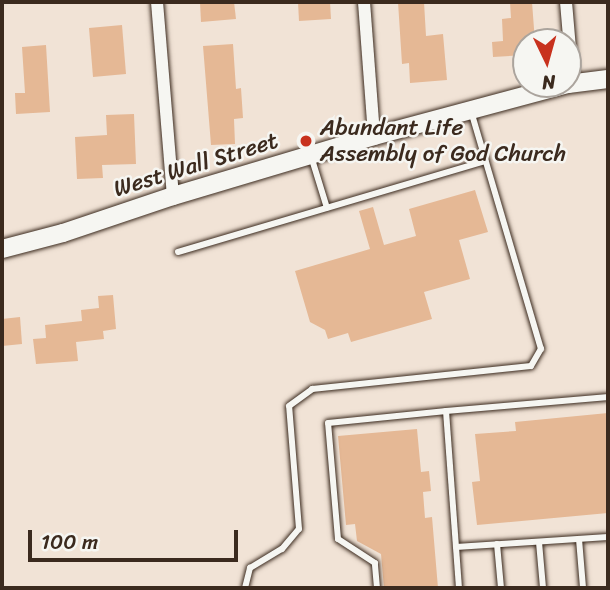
<!DOCTYPE html>
<html>
<head>
<meta charset="utf-8">
<style>
  body { margin:0 }
  #map { position:relative; width:610px; height:590px; overflow:hidden; background:#f1e3d6; font-family:Sriracha,sans-serif }
  div>[style] { position:absolute }
  .building>* { inset:0; background:#e5b895 }
  .roads { filter:drop-shadow(0 0 2px #3b2a1e) drop-shadow(0 0 2px #3b2a1e) }
  .lane>* { height:6px; margin:-3px; padding:0 3px; transform-origin:3px; border-radius:3px; background:#f6f6f2 }
  .street>* { height:12px; margin:-6px; padding:0 6px; transform-origin:6px; border-radius:6px; background:#f6f6f2 }
  .secondary>* { height:18px; margin:-9px; padding:0 9px; transform-origin:9px; border-radius:9px; background:#f6f6f2 }
  .dots>* { width:19px; height:19px; translate:-50% -50%; box-sizing:border-box; border:4px solid #f6f6f2; border-radius:50% }
  span { translate:-50% -50%; white-space:nowrap; text-align:center; line-height:1.15; -webkit-text-stroke:5px #f6f6f2; paint-order:stroke }
  .poi-label { font-size:23px; color:#3b2a1e }
  .left { translate:0 -50%; text-align:left }
  .street-label { font-size:23px; color:#3b2a1e }
  .frame { position:absolute; inset:0; border:4px solid #3b2a1e; pointer-events:none }
  .north { position:absolute; left:512px; top:28px; width:70px; height:70px; box-sizing:border-box; background:#f6f6f2; border:2px solid #aba49d; border-radius:50%; rotate:175deg; font-size:19px; font-weight:700; line-height:28px; text-align:center; color:#3b2a1e }
  .north::after { content:''; display:block; margin:auto; width:24px; height:32px; background:#c8321e; clip-path:polygon(50% 0,100% 100%,50% 72%,0 100%) }
  .scale { position:absolute; left:28px; top:530px; width:210px; height:32px; box-sizing:border-box; border:4px solid #3b2a1e; border-top:0; padding-left:9px; font-size:21px; line-height:24px; white-space:nowrap; color:#3b2a1e; -webkit-text-stroke:5px #f6f6f2; paint-order:stroke }
</style>
</head>
<body>
<div id="map">
  <div class="building">
    <i style="clip-path:polygon(200px 2px,234px 2px,236px 19px,201px 22px)"></i>
    <i style="clip-path:polygon(298px 2px,330px 2px,331px 19px,299px 21px)"></i>
    <i style="clip-path:polygon(398px 2px,424px 2px,426px 36px,443px 34px,447px 80px,410px 83px,409px 63px,402px 64px)"></i>
    <i style="clip-path:polygon(510px 2px,532px 2px,535px 42px,526px 42px,526px 55px,493px 57px,492px 42px,503px 41px,502px 19px,511px 18px)"></i>
    <i style="clip-path:polygon(122px 25px,126px 74px,93px 77px,89px 28px)"></i>
    <i style="clip-path:polygon(233px 44px,236px 89px,241px 88px,243px 118px,234px 119px,235px 144px,211px 145px,203px 46px)"></i>
    <i style="clip-path:polygon(46px 45px,50px 112px,16px 114px,15px 93px,25px 93px,22px 47px)"></i>
    <i style="clip-path:polygon(134px 114px,136px 164px,102px 165px,103px 178px,77px 179px,75px 137px,107px 135px,106px 115px)"></i>
    <i style="clip-path:polygon(475px 190px,488px 232px,459px 240px,470px 279px,424px 292px,432px 319px,351px 342px,348px 333px,328px 339px,325px 330px,310px 322px,295px 271px,370px 249px,359px 211px,373px 207px,384px 245px,416px 236px,409px 209px)"></i>
    <i style="clip-path:polygon(113px 295px,116px 329px,103px 331px,104px 339px,76px 342px,78px 361px,36px 364px,33px 339px,46px 338px,45px 325px,82px 321px,81px 310px,99px 308px,98px 296px)"></i>
    <i style="clip-path:polygon(20px 317px,22px 344px,2px 346px,2px 319px)"></i>
    <i style="clip-path:polygon(608px 413px,608px 513px,477px 525px,472px 482px,480px 481px,475px 434px,516px 431px,515px 422px)"></i>
    <i style="clip-path:polygon(417px 429px,421px 472px,429px 471px,431px 491px,423px 492px,425px 518px,432px 517px,438px 588px,384px 588px,381px 554px,357px 541px,355px 524px,346px 525px,338px 436px)"></i>
  </div>
  <div class="roads">
    <div class="lane">
      <i style="left:311px;top:156px;width:54px;rotate:72.9deg"></i>
      <i style="left:178px;top:252px;width:320px;rotate:-16.5deg"></i>
      <i style="left:579px;top:539px;width:49px;rotate:85.3deg"></i>
      <i style="left:539px;top:542px;width:46px;rotate:85deg"></i>
      <i style="left:497px;top:544px;width:44px;rotate:84.8deg"></i>
      <i style="left:456px;top:547px;width:152px;rotate:-3.8deg"></i>
      <i style="left:245px;top:588px;width:21px;rotate:-76deg"></i>
      <i style="left:250px;top:568px;width:37px;rotate:-31deg"></i>
      <i style="left:282px;top:549px;width:26px;rotate:-50deg"></i>
      <i style="left:299px;top:529px;width:123px;rotate:-94.6deg"></i>
      <i style="left:289px;top:406px;width:29px;rotate:-36deg"></i>
      <i style="left:312px;top:389px;width:220px;rotate:-6deg"></i>
      <i style="left:531px;top:366px;width:20px;rotate:-60deg"></i>
      <i style="left:541px;top:349px;width:248px;rotate:-106.4deg"></i>
      <i style="left:377px;top:588px;width:25px;rotate:-95deg"></i>
      <i style="left:375px;top:563px;width:44px;rotate:-147deg"></i>
      <i style="left:338px;top:539px;width:116px;rotate:-94.9deg"></i>
      <i style="left:328px;top:423px;width:119px;rotate:-5.8deg"></i>
      <i style="left:459px;top:588px;width:177px;rotate:-94.2deg"></i>
      <i style="left:446px;top:411px;width:163px;rotate:-4.9deg"></i>
    </div>
    <div class="street">
      <i style="left:157px;top:2px;width:195px;rotate:85.3deg"></i>
      <i style="left:364px;top:2px;width:134px;rotate:85.7deg"></i>
      <i style="left:566px;top:2px;width:81px;rotate:85.1deg"></i>
    </div>
    <div class="secondary">
      <i style="left:568px;top:84px;width:40px;rotate:-7.1deg"></i>
      <i style="left:2px;top:249px;width:63px;rotate:-14.7deg"></i>
      <i style="left:63px;top:233px;width:116px;rotate:-18.6deg"></i>
      <i style="left:173px;top:196px;width:210px;rotate:-16.6deg"></i>
      <i style="left:374px;top:136px;width:201px;rotate:-15deg"></i>
    </div>
  </div>
  <div class="dots">
    <i style="left:306px;top:141px;background:#c8321e"></i>
  </div>
  <div class="poi-label">
    <span class="left" style="left:320px;top:141px">Abundant Life<br>Assembly of God Church</span>
  </div>
  <div class="street-label">
    <span style="left:196px;top:165px;rotate:-17deg">West Wall Street</span>
  </div>
  <div class="frame"></div>
  <div class="north">N</div>
  <div class="scale">100 m</div>
</div>
</body>
</html>
